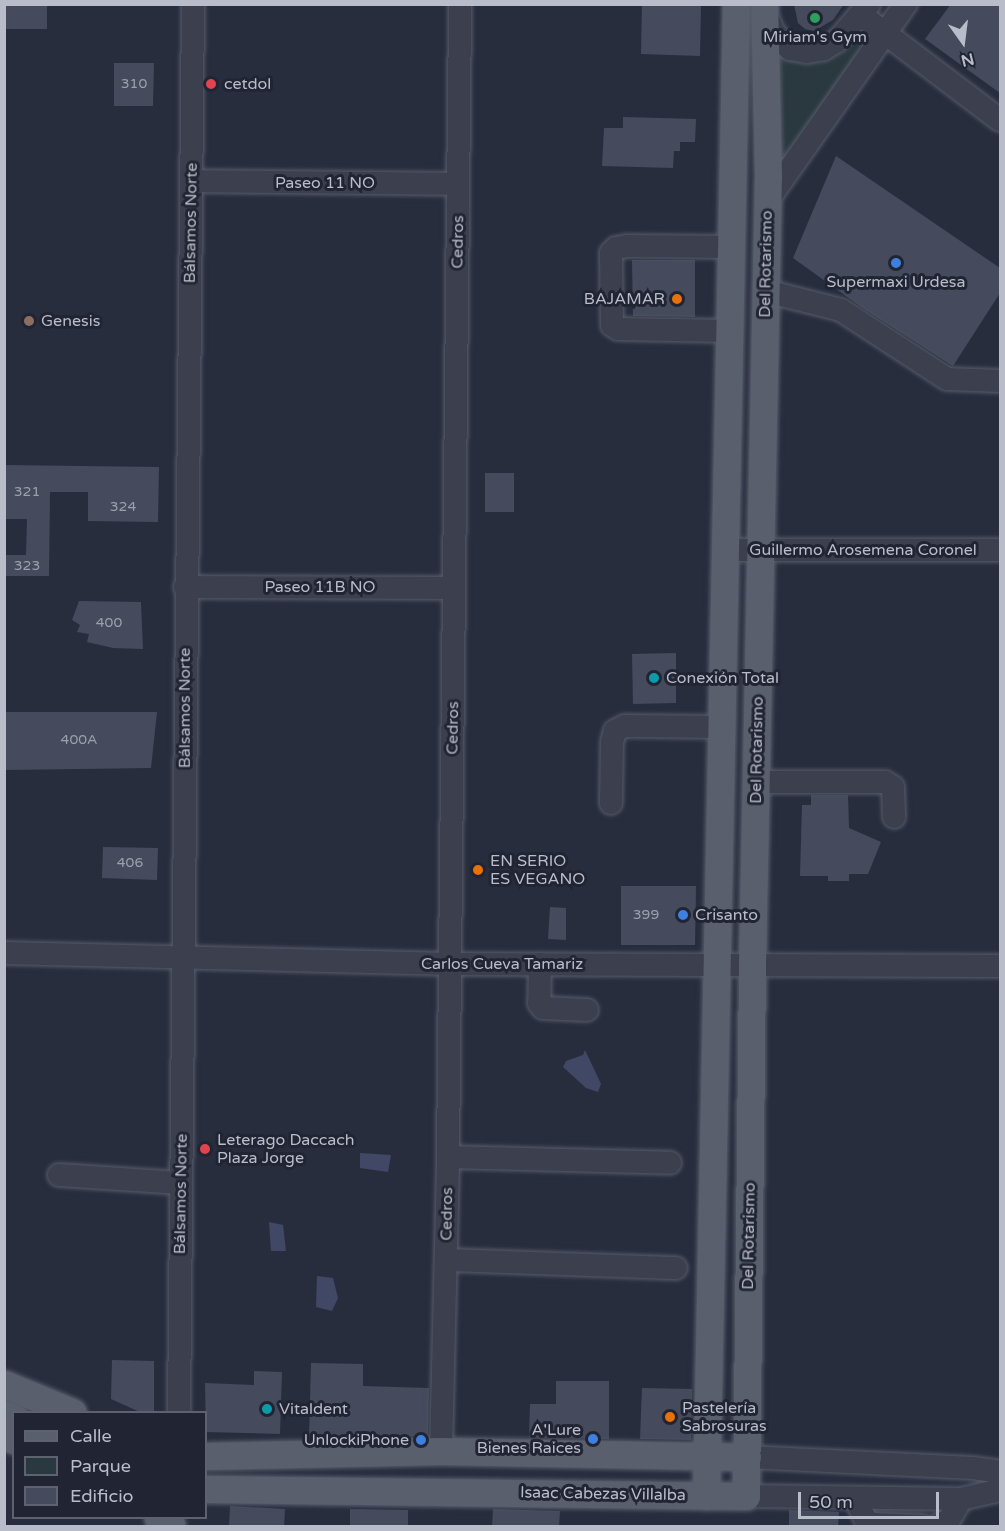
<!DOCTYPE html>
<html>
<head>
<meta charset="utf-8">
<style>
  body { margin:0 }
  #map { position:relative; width:1005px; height:1531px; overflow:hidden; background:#282d3e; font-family:"Varela Round",sans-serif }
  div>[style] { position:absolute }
  .green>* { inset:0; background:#2a393f }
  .water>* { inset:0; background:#404865 }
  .building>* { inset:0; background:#454b5d }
  .roads { filter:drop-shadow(0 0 2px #575b69) drop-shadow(0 0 2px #575b69) }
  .minor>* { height:22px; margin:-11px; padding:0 11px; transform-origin:11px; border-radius:11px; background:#3c404e }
  .major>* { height:27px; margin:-13.5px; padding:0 13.5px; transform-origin:13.5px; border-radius:13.5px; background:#5a5f6e }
  .dots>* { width:16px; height:16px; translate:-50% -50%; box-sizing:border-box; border:3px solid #212533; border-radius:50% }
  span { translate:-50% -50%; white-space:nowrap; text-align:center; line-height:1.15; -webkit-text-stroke:6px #212533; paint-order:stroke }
  .number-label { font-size:14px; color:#9ca0ae }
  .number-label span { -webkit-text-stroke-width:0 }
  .poi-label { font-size:16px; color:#b9bcc9 }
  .left { translate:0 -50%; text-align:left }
  .right { translate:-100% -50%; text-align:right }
  .street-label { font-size:16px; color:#b9bcc9 }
  .frame { position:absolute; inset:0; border:6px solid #b9bcc9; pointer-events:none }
  .legend { position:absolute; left:12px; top:1411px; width:195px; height:108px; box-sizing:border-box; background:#212533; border:2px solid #5e616f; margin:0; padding:8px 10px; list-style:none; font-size:18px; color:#b9bcc9 }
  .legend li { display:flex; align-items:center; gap:12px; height:30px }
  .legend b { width:30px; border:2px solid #5e616f }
  .north { position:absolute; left:933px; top:12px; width:60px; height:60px; -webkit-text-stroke:4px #212533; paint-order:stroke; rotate:166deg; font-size:16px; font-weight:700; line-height:24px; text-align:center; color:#b9bcc9 }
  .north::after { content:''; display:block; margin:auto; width:21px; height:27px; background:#b9bcc9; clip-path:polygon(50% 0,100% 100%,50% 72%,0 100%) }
  .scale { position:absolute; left:798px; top:1492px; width:141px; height:27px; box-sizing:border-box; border:3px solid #b9bcc9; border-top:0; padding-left:8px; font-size:18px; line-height:21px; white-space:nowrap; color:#b9bcc9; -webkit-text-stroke:4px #212533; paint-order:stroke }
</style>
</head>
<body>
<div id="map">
  <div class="green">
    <i style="clip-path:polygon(859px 31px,870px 40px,779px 171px,768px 48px,802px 64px,823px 62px,843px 49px)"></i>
  </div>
  <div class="water">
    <i style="clip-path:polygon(585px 1050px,601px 1084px,598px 1092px,586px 1088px,563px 1067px,566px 1061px,583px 1055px)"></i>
    <i style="clip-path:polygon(360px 1153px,391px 1155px,388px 1172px,360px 1168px)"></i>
    <i style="clip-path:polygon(269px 1222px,283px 1225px,286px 1251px,271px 1251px)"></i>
    <i style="clip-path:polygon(317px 1276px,333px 1278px,338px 1298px,332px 1311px,316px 1307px)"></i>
  </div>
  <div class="building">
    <i style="clip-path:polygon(4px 4px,47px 4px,47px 29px,4px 29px)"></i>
    <i style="clip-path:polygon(642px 4px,701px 4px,700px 56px,641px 54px)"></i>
    <i style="clip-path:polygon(794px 4px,844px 4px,833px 20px,814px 31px,805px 29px,798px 23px)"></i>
    <i style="clip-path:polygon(951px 4px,1000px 4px,1000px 93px,925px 39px)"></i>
    <i style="clip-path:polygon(114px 63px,154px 63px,153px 106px,114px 106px)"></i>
    <i style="clip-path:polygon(623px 117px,696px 119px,695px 142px,680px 142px,680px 151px,674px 151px,673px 168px,602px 166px,604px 128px,623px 128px)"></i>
    <i style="clip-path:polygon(836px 156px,1000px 268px,1000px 293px,953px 366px,864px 309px,793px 258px)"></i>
    <i style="clip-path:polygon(632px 260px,695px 260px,695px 317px,633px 316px)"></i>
    <i style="clip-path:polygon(4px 465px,159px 467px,158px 522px,88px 521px,88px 492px,50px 492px,49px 576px,4px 576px,4px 555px,26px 555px,27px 519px,4px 519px)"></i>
    <i style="clip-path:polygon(485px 473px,514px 473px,514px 512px,485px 512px)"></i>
    <i style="clip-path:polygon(79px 601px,141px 602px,143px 649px,113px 648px,87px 642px,89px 634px,77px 632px,80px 625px,72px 620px)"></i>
    <i style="clip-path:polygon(676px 653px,676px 703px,633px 704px,632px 654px)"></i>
    <i style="clip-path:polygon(4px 712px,157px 712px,151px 768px,4px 770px)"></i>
    <i style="clip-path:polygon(811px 795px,848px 795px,849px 828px,881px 842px,868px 874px,849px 874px,849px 881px,828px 881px,828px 876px,800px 876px,802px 805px,811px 805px)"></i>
    <i style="clip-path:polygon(103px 847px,158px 848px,157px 880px,102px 878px)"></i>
    <i style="clip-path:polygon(621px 886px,696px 886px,695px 945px,621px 945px)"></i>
    <i style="clip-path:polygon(550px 907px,566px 908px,566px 940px,548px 939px)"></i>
    <i style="clip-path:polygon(112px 1360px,154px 1361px,154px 1413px,142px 1413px,111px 1399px)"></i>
    <i style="clip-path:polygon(311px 1363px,363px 1364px,363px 1386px,429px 1388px,428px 1436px,309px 1438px)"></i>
    <i style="clip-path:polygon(254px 1371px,282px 1372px,280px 1434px,206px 1432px,205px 1383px,254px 1385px)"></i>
    <i style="clip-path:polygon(556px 1381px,609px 1381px,609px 1439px,529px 1437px,530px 1404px,556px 1404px)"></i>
    <i style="clip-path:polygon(642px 1388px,692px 1389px,691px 1440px,640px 1439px)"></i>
    <i style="clip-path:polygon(230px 1506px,285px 1509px,284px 1527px,229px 1527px)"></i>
    <i style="clip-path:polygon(350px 1509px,408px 1510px,408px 1526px,350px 1525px)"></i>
    <i style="clip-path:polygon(493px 1509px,560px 1511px,559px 1527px,492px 1527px)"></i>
    <i style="clip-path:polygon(789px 1510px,839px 1512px,838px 1527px,789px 1527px)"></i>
  </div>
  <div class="roads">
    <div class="minor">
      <i style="left:765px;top:11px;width:22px;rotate:68deg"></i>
      <i style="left:773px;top:31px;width:17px;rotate:50deg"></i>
      <i style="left:784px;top:44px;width:8px;rotate:40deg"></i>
      <i style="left:790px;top:49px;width:17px;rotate:10deg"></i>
      <i style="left:807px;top:52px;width:17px;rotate:-10deg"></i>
      <i style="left:824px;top:49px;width:15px;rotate:-32deg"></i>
      <i style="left:837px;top:41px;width:49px;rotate:-49.1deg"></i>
      <i style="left:861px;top:15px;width:174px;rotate:37.1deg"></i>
      <i style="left:191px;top:181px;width:267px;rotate:0.6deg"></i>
      <i style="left:768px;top:200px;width:240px;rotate:-54.9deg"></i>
      <i style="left:766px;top:291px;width:77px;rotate:14.2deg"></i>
      <i style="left:841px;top:310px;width:126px;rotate:33.1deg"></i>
      <i style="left:947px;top:379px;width:53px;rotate:2.2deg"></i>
      <i style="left:730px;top:331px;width:112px;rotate:-179deg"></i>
      <i style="left:618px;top:329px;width:7px;rotate:-146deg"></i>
      <i style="left:612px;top:325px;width:72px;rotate:-90.8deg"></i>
      <i style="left:611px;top:253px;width:7px;rotate:-45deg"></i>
      <i style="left:616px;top:248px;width:11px;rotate:-10deg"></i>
      <i style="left:627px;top:246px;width:105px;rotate:0.5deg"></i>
      <i style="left:726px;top:550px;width:274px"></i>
      <i style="left:185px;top:587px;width:269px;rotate:0.2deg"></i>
      <i style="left:756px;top:782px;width:129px"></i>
      <i style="left:885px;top:782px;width:9px;rotate:32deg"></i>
      <i style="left:893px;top:787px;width:30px;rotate:88deg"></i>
      <i style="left:611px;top:803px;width:61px;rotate:-89.1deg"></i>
      <i style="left:612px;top:742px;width:11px;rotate:-75deg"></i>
      <i style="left:615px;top:731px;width:11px;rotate:-27deg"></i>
      <i style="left:625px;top:726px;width:97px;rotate:0.6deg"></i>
      <i style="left:4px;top:953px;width:447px;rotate:1.4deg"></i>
      <i style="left:451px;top:964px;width:549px;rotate:0.21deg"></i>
      <i style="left:540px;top:964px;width:39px;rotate:91deg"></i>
      <i style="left:539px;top:1003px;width:6px;rotate:51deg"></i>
      <i style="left:543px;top:1008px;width:44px;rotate:2.6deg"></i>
      <i style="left:448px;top:1157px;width:222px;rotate:1.5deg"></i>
      <i style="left:59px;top:1175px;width:122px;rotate:3.8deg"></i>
      <i style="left:446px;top:1260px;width:230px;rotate:2deg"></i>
      <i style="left:179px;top:1412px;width:1408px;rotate:-89.43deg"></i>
      <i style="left:441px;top:1451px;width:294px;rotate:-88.6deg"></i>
      <i style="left:448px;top:1157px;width:1153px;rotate:-89.4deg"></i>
      <i style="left:747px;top:1457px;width:226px;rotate:2.8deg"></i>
      <i style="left:973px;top:1468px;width:27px;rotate:8deg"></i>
      <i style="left:746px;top:1496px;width:215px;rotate:0.8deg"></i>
      <i style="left:961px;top:1499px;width:40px;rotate:-13deg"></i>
      <i style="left:855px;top:1498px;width:25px;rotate:64deg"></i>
      <i style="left:866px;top:1521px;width:8px;rotate:23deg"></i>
      <i style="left:873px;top:1524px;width:49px;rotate:2.3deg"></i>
      <i style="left:937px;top:1526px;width:13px;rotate:-27deg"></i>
      <i style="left:949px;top:1520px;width:24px;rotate:-60deg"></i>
    </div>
    <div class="major">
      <i style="left:4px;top:1384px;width:74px;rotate:22.4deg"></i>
      <i style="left:4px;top:1414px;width:11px;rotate:22deg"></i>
      <i style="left:4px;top:1435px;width:11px;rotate:27deg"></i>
      <i style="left:206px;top:1456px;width:235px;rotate:-1.2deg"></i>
      <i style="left:441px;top:1451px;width:306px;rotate:1.1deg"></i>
      <i style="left:206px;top:1489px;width:540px;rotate:0.74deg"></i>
      <i style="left:746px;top:1496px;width:532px;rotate:-89.35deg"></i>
      <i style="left:752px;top:964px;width:788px;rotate:-88.84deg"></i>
      <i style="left:768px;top:176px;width:172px;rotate:-91.3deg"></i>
      <i style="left:706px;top:1496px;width:1492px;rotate:-88.85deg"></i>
      <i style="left:158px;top:1518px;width:15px;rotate:28deg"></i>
    </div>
  </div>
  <div class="dots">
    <i style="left:815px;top:18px;background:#2e9e5b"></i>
    <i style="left:211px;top:84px;background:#e0444e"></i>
    <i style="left:896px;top:263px;background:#3f7fe0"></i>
    <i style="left:677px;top:299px;background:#e8710a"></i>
    <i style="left:29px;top:321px;background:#8d6e63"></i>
    <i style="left:654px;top:678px;background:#0f9aa8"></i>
    <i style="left:478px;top:870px;background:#e8710a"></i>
    <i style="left:683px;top:915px;background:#3f7fe0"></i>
    <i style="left:205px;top:1149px;background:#e0444e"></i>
    <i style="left:267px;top:1409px;background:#0f9aa8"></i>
    <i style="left:670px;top:1417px;background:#e8710a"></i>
    <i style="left:593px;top:1439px;background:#3f7fe0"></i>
    <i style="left:421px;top:1440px;background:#3f7fe0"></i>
  </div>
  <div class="number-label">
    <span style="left:134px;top:84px">310</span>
    <span style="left:27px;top:492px">321</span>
    <span style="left:123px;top:507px">324</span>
    <span style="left:27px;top:566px">323</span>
    <span style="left:109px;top:623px">400</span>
    <span style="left:79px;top:740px">400A</span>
    <span style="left:130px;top:863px">406</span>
    <span style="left:646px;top:915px">399</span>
  </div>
  <div class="poi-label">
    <span style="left:815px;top:37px">Miriam's Gym</span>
    <span class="left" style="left:224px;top:84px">cetdol</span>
    <span style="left:896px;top:282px">Supermaxi Urdesa</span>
    <span class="right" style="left:665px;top:299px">BAJAMAR</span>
    <span class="left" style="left:41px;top:321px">Genesis</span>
    <span class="left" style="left:666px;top:678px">Conexión Total</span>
    <span class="left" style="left:490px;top:870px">EN SERIO<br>ES VEGANO</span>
    <span class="left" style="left:695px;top:915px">Crisanto</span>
    <span class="left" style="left:217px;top:1149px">Leterago Daccach<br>Plaza Jorge</span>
    <span class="left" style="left:682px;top:1417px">Pastelería<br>Sabrosuras</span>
    <span class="left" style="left:279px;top:1409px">Vitaldent</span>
    <span class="right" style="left:581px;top:1439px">A'Lure<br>Bienes Raices</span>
    <span class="right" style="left:409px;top:1440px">UnlockiPhone</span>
  </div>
  <div class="street-label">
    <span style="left:325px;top:183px">Paseo 11 NO</span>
    <span style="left:191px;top:223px;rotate:-89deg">Bálsamos Norte</span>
    <span style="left:458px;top:242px;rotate:-89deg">Cedros</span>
    <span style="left:766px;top:264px;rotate:-89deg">Del Rotarismo</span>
    <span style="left:863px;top:550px">Guillermo Arosemena Coronel</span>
    <span style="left:320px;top:587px">Paseo 11B NO</span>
    <span style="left:185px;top:708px;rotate:-90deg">Bálsamos Norte</span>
    <span style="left:453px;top:728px;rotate:-89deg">Cedros</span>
    <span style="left:757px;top:750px;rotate:-89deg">Del Rotarismo</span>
    <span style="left:502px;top:964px">Carlos Cueva Tamariz</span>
    <span style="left:181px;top:1194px;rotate:-89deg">Bálsamos Norte</span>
    <span style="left:447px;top:1214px;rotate:-89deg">Cedros</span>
    <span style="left:749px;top:1236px;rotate:-89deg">Del Rotarismo</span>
    <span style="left:603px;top:1494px;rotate:1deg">Isaac Cabezas Villalba</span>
  </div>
  <div class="frame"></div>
  <ul class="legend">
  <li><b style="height:8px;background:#5a5f6e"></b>Calle</li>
  <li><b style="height:16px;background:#2a393f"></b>Parque</li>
  <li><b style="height:16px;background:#454b5d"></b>Edificio</li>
  </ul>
  <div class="north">N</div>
  <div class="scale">50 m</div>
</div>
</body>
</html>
